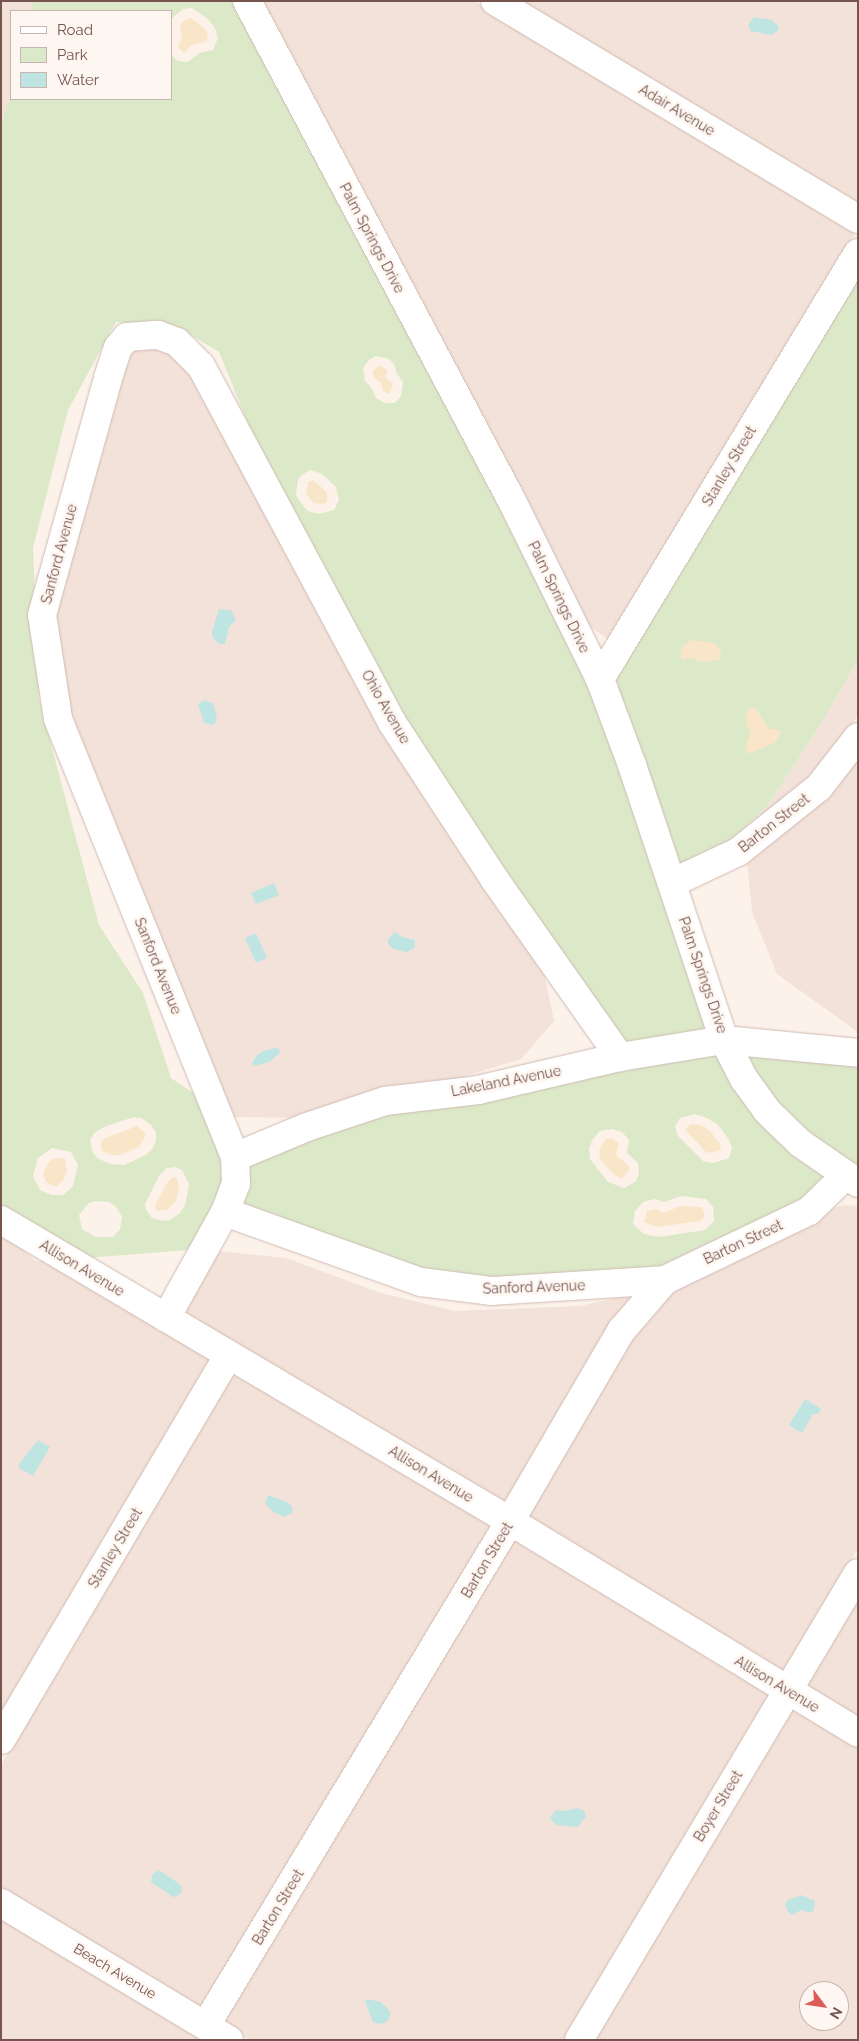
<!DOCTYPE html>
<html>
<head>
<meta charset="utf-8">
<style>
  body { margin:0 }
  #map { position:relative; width:859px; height:2041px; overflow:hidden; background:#fcf2ea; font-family:Raleway,sans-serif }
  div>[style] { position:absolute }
  .residential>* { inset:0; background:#f3e2d9 }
  .green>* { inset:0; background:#dce9c9 }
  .sand>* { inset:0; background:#f9e5c7 }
  .water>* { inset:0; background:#bfe5e3 }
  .roads { filter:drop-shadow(0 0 1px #cfbab2) drop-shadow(0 0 1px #cfbab2) }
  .minor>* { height:28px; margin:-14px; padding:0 14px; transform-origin:14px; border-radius:14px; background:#fff }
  span { translate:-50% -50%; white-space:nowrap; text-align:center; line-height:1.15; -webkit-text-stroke:5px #fef6f1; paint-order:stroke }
  .street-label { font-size:14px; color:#75554e }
  .frame { position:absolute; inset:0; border:2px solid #75554e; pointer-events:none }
  .legend { position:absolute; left:10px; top:10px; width:162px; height:90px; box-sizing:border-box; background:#fef6f1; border:1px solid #c7b6b0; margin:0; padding:6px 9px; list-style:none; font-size:15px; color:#75554e }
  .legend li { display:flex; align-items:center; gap:10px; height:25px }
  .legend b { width:25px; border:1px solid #c7b6b0 }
  .north { position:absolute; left:799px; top:1981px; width:50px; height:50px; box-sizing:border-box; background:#fef6f1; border:1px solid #c7b6b0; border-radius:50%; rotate:121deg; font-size:14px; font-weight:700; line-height:20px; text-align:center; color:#75554e }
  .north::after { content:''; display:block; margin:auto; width:18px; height:22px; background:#de5c57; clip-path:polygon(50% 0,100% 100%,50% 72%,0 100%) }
</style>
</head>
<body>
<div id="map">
  <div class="residential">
    <i style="clip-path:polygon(1px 1px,31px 1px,33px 11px,11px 11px,11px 94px,1px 124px)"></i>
    <i style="clip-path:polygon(260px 1px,474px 1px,856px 231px,609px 640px,585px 623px)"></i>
    <i style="clip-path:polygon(517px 1px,858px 1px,858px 206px)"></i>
    <i style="clip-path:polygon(142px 346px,171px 352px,191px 372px,543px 967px,554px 1021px,521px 1059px,446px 1082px,298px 1118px,231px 1117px,70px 716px,55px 617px,129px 354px,134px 347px)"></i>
    <i style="clip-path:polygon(858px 660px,858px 715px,854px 721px,810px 779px,744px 832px,744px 828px,768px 805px,818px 729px)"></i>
    <i style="clip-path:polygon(858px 757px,858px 1032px,777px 974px,752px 912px,747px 861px)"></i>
    <i style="clip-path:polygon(846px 1205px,858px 1206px,858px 1549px,781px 1674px,526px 1518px,631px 1338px,672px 1291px,679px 1290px,679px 1286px,828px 1209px)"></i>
    <i style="clip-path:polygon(1px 1232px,36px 1261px,48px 1261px,213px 1358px,1px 1716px)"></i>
    <i style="clip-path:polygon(218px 1251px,286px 1258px,381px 1293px,455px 1311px,580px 1306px,637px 1293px,505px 1505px,182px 1315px)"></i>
    <i style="clip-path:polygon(234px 1371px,494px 1524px,201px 2010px,1px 1890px,1px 1765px)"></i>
    <i style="clip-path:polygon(515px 1537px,770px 1693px,564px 2040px,250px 2040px,222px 2023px)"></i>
    <i style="clip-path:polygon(858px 1597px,858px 1720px,803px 1687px)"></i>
    <i style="clip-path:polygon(evenodd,792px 1706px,858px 1746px,858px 2040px,593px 2040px,792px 1706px,809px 1991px,839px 1991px,839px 2021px,809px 2021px,809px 1991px)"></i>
    <i style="clip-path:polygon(1px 1916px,208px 2040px,1px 2040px)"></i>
  </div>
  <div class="green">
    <i style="clip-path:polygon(evenodd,31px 1px,234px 1px,501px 505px,586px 678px,584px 682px,590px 686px,709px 1030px,625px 1044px,505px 875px,404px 719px,259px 451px,219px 352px,176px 326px,116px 322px,68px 410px,33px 548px,39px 699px,99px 925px,143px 993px,171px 1078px,198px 1096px,223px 1159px,223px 1181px,213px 1207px,189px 1250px,87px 1258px,1px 1207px,1px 124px,11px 94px,11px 99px,171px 99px,171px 55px,178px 61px,188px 62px,199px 53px,213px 50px,218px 38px,215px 28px,208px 19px,192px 8px,183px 9px,171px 19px,171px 11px,33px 11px,31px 1px,376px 356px,389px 359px,394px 364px,397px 374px,403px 382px,401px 396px,395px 403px,385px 403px,376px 398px,371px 387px,365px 381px,363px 368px,369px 360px,376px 356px,31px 1px,311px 470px,322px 474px,336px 487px,339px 500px,334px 510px,319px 514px,308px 511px,301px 503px,296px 495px,298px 479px,303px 474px,311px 470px,31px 1px,134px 1117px,141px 1118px,150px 1124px,156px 1132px,156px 1141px,152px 1149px,147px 1154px,125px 1165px,110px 1164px,97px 1158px,93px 1153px,90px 1140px,94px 1133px,104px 1127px,134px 1117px,31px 1px,52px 1148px,71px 1152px,78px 1165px,73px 1186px,63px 1195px,52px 1195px,40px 1190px,33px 1176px,38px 1158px,52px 1148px,31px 1px,176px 1167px,182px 1170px,189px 1184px,185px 1205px,180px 1213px,170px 1220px,162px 1221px,152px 1218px,146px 1210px,145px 1204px,159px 1176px,167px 1168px,176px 1167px,31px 1px,96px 1201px,109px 1202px,116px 1207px,122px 1217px,120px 1229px,113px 1237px,96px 1237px,82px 1229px,79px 1215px,89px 1203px,96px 1201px)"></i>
    <i style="clip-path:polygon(858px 278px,858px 660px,818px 729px,768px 805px,744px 828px,744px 832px,731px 842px,679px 867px,613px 682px)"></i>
    <i style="clip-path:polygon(evenodd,718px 1053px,827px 1176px,801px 1202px,661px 1268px,491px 1280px,423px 1271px,241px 1206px,247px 1165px,313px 1138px,389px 1113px,616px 1070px,618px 1072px,626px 1068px,718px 1053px,694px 1114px,705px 1117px,717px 1124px,728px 1138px,732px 1148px,729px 1158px,713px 1163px,703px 1161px,678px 1136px,675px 1127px,680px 1118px,694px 1114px,718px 1053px,612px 1129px,622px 1132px,629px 1140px,627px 1153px,638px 1163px,639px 1174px,636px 1181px,624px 1188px,608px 1182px,590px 1159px,589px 1148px,593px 1139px,600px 1131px,612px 1129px,718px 1053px,681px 1196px,706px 1199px,713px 1207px,714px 1221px,705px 1230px,659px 1237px,644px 1234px,633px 1224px,635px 1211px,643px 1202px,655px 1199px,664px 1202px,681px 1196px)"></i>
    <i style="clip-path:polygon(744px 1053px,858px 1064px,858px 1170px,808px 1135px,776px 1104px)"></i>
  </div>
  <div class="sand">
    <i style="clip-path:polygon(191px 18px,206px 30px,208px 38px,205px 42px,191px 45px,184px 53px,178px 47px,182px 37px,180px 25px,186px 19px)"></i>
    <i style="clip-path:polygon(379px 365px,387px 370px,386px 378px,393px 384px,389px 394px,383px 391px,381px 383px,374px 378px,373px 371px)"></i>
    <i style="clip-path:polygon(313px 480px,327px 492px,327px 502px,323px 504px,313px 503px,306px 493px,308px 482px)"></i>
    <i style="clip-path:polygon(691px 640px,714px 643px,721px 651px,720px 660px,702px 662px,690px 658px,684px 660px,680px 657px,682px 647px)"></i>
    <i style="clip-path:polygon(752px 707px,756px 709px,769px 729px,777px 729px,781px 733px,776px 742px,749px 754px,745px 748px,750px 734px,745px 718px,748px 709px)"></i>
    <i style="clip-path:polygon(691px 1124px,701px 1125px,710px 1131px,720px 1144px,721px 1150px,707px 1153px,685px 1130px)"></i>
    <i style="clip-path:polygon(137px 1126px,146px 1134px,139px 1147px,121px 1155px,111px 1155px,102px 1151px,101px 1143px,103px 1139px)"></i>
    <i style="clip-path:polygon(612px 1138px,619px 1143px,616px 1155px,629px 1166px,629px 1171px,622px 1179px,613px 1174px,600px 1159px,599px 1151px,602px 1145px,606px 1139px)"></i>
    <i style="clip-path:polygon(61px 1158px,65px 1159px,67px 1171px,63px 1181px,57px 1186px,53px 1186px,46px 1182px,43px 1174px,48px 1163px,52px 1159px)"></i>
    <i style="clip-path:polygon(173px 1177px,176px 1177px,179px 1185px,176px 1201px,167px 1210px,157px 1211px,155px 1206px,167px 1183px)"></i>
    <i style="clip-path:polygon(680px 1206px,702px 1207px,705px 1216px,700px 1221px,657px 1227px,644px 1222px,647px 1211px,656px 1209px,664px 1213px)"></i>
  </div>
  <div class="water">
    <i style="clip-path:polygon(754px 17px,772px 20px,778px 26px,778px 31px,771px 35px,751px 31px,748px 25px)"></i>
    <i style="clip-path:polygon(219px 609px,231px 610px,236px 620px,229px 627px,225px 644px,219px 644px,213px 638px,212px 632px)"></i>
    <i style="clip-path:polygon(204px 700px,213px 703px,217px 718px,214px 725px,204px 723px,198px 704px)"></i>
    <i style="clip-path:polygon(274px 883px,279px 895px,256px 904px,251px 893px)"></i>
    <i style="clip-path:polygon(395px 932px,402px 937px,415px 940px,414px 948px,407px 952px,393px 949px,388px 944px,388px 939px)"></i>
    <i style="clip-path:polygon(256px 933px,267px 958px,256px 963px,245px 938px)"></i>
    <i style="clip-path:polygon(275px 1048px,279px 1049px,280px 1053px,269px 1062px,254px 1066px,252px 1063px,257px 1055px,263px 1051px)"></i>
    <i style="clip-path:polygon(805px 1399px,821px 1409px,818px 1414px,813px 1414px,802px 1433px,789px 1425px)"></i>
    <i style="clip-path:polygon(38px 1440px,50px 1447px,33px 1476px,19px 1468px,19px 1464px)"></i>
    <i style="clip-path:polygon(268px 1495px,289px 1503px,293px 1509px,292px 1513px,284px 1517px,273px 1512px,265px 1503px)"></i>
    <i style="clip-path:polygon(577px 1808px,584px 1811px,586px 1816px,578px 1827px,557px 1825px,550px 1819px,556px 1810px,565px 1811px)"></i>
    <i style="clip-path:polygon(159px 1870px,181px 1885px,182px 1891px,178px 1896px,173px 1897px,151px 1882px,152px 1875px)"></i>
    <i style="clip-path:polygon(801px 1895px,815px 1901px,814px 1910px,810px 1913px,801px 1910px,792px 1915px,788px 1912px,785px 1904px,788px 1900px)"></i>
    <i style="clip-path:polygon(367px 1999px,381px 2002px,386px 2007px,391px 2013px,387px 2022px,380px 2024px,373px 2022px,365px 2002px)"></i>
  </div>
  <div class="roads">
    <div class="minor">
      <i style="left:247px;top:1px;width:566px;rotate:62.08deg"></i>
      <i style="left:512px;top:501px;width:199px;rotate:63.7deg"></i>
      <i style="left:600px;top:679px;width:92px;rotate:69.6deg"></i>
      <i style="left:632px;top:765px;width:290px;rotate:71.5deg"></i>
      <i style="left:724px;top:1040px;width:44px;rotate:62.9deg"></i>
      <i style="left:744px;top:1079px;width:39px;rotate:54deg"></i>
      <i style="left:767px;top:1111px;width:46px;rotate:44.1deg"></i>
      <i style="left:800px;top:1143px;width:70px;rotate:34.6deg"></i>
      <i style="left:495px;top:1px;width:423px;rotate:31deg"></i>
      <i style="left:600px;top:679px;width:498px;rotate:-58.8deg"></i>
      <i style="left:672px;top:883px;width:73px;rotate:-25.2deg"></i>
      <i style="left:738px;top:852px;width:104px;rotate:-38.7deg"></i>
      <i style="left:819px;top:787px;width:63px;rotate:-52deg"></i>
      <i style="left:235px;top:1157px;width:78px;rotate:-22.6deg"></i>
      <i style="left:307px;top:1127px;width:82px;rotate:-18.4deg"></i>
      <i style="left:385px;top:1101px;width:94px;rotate:-6.7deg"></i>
      <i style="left:478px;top:1090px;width:146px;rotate:-13.1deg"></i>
      <i style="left:620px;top:1057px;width:105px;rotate:-9.3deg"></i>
      <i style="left:724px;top:1040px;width:135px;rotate:5.5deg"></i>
      <i style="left:225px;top:1212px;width:208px;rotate:19.7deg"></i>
      <i style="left:421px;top:1282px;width:72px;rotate:7.2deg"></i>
      <i style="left:492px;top:1291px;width:173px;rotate:-3.6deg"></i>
      <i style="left:1px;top:1220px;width:591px;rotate:30.6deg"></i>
      <i style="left:510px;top:1521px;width:407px;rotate:31.3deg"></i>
      <i style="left:166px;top:1318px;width:121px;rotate:-60.9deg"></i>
      <i style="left:225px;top:1212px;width:30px;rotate:-69deg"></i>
      <i style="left:236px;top:1184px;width:27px;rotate:-92deg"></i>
      <i style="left:235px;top:1157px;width:473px;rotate:-112deg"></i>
      <i style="left:58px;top:718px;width:104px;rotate:-98.8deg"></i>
      <i style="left:42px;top:615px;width:246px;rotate:-74.4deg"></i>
      <i style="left:108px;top:378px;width:32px;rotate:-72deg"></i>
      <i style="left:118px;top:348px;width:14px;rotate:-51deg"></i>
      <i style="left:127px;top:337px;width:31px;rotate:-4deg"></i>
      <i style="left:158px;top:335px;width:20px;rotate:20deg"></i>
      <i style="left:177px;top:342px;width:34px;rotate:45deg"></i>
      <i style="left:201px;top:366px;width:406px;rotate:61.8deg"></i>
      <i style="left:393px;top:724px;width:186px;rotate:56.8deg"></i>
      <i style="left:495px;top:880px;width:217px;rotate:54.8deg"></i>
      <i style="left:1px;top:1740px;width:447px;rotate:-59.4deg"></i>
      <i style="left:1px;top:1903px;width:266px;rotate:31deg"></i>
      <i style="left:206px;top:2025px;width:589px;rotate:-58.9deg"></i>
      <i style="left:510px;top:1521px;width:220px;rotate:-59.7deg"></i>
      <i style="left:621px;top:1331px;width:67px;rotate:-49.2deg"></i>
      <i style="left:665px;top:1280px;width:160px;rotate:-25.6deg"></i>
      <i style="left:809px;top:1211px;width:50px;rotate:-44.2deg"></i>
      <i style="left:579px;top:2040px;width:544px;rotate:-59.14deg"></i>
    </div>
  </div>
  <div class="street-label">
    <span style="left:677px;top:110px;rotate:31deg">Adair Avenue</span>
    <span style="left:372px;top:238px;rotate:62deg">Palm Springs Drive</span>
    <span style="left:729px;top:466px;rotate:-59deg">Stanley Street</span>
    <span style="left:59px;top:554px;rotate:-75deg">Sanford Avenue</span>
    <span style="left:559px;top:597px;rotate:64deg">Palm Springs Drive</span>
    <span style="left:386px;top:707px;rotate:60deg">Ohio Avenue</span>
    <span style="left:774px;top:823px;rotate:-38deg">Barton Street</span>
    <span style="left:158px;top:966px;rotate:68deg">Sanford Avenue</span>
    <span style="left:703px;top:975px;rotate:71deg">Palm Springs Drive</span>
    <span style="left:506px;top:1081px;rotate:-11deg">Lakeland Avenue</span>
    <span style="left:743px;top:1242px;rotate:-25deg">Barton Street</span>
    <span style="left:82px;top:1268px;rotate:31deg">Allison Avenue</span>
    <span style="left:534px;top:1287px;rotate:-2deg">Sanford Avenue</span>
    <span style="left:431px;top:1474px;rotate:31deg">Allison Avenue</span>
    <span style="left:115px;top:1548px;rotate:-59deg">Stanley Street</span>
    <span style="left:487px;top:1560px;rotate:-59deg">Barton Street</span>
    <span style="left:777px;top:1684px;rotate:31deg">Allison Avenue</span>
    <span style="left:718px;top:1806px;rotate:-59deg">Boyer Street</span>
    <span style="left:278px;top:1907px;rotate:-59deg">Barton Street</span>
    <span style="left:115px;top:1971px;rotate:31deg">Beach Avenue</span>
  </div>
  <div class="frame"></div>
  <ul class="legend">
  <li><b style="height:6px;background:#fff"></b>Road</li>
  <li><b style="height:14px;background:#dce9c9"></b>Park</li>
  <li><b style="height:14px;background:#bfe5e3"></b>Water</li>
  </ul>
  <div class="north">N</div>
</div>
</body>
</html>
